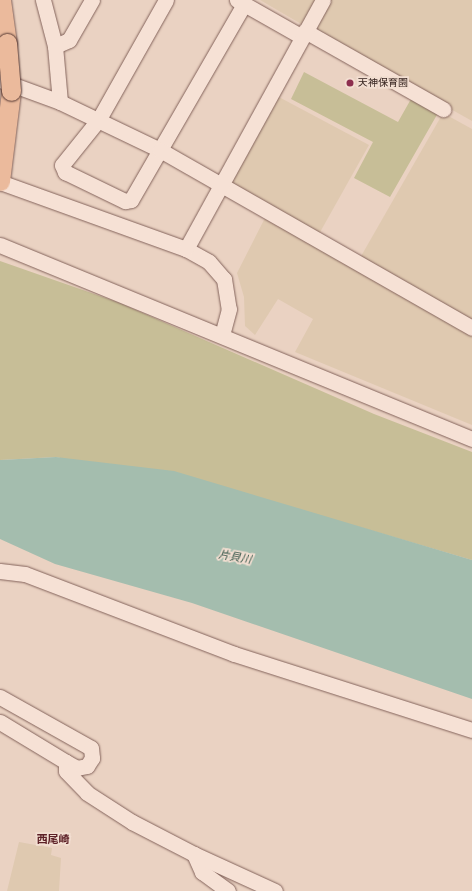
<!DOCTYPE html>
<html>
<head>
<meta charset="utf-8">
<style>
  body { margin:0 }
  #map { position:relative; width:472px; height:891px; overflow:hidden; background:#ead2c2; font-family:"Times New Roman","Noto Sans JP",serif }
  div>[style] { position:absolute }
  .farmland>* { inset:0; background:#dfc9b0 }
  .green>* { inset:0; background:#c7be97 }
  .water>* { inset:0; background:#a4bdae }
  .roads { filter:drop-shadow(0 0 1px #83635b) drop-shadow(0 0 1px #83635b) }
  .minor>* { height:15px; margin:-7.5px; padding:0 7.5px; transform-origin:7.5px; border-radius:7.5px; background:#f6e1d5 }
  .major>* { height:19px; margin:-9.5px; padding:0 9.5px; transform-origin:9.5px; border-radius:9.5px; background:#ebba9c }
  .bridges { filter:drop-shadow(0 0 1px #51342f) drop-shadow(0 0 1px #51342f) }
  .major-bridge>* { height:19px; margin:-9.5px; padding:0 9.5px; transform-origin:9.5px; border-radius:9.5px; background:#ebba9c }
  .dots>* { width:11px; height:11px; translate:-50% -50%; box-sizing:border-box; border:2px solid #f2ded1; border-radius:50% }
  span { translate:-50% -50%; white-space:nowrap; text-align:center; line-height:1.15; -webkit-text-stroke:3.5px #f2ded1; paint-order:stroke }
  .poi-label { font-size:10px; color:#34221e }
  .left { translate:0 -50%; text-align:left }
  .water-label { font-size:11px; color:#2e5245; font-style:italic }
  .neighbourhood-label { font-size:11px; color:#5d2127; font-weight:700 }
</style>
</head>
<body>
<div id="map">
  <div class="farmland">
    <i style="clip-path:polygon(260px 0,317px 0,303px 25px)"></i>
    <i style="clip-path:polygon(330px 0,472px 0,472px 121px,312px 31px)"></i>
    <i style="clip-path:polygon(277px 96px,369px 145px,319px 234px,228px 182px)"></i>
    <i style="clip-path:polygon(443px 113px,472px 129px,472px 323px,360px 258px)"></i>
    <i style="clip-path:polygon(266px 216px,472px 333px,472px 425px,295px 352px,313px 319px,278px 299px,255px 335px,245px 326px,244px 297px,237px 273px)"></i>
    <i style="clip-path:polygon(19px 842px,52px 848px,51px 855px,61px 858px,59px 891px,7px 891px)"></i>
  </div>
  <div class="green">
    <i style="clip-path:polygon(304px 72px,398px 122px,411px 99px,438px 113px,390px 197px,354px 178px,373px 142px,291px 99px)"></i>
    <i style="clip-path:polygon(0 261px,120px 303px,374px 414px,472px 452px,472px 560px,349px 524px,56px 457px,0 460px)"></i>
  </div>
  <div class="water">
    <i style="clip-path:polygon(56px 457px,174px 471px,472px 560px,472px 699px,192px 603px,55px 564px,0 539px,0 460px)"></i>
  </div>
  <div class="roads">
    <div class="minor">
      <i style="left:43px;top:0;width:48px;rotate:75.4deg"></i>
      <i style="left:55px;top:46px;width:56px;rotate:84.9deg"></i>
      <i style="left:166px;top:0;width:137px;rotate:119.4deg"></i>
      <i style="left:99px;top:119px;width:59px;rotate:128.8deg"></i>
      <i style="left:62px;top:165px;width:8px;rotate:67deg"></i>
      <i style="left:65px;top:172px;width:67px;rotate:25.8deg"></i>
      <i style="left:125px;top:201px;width:6px;rotate:-9deg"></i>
      <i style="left:131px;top:200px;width:226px;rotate:-60deg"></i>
      <i style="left:237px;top:0;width:75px;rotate:29.6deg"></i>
      <i style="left:305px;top:31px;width:159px;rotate:29.5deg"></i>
      <i style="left:55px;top:46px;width:15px;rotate:-23deg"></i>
      <i style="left:69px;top:40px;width:46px;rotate:-60.1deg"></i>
      <i style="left:0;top:80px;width:64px;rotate:20.1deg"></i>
      <i style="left:60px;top:102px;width:111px;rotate:25.6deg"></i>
      <i style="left:160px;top:150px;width:359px;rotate:29.7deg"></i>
      <i style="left:0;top:182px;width:198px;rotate:19.8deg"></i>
      <i style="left:186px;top:249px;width:26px;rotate:29deg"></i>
      <i style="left:209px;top:262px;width:23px;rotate:49deg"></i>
      <i style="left:224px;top:279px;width:30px;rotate:81deg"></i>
      <i style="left:229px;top:309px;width:27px;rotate:105deg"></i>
      <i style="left:0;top:245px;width:510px;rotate:22.34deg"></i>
      <i style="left:186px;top:249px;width:284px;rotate:-61.2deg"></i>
      <i style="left:0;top:571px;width:25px;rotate:7deg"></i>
      <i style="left:25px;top:574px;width:224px;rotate:20.9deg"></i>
      <i style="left:234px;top:654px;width:250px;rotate:17.7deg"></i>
      <i style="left:0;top:697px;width:104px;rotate:29.3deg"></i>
      <i style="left:91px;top:748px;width:10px;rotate:84deg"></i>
      <i style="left:92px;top:758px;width:9px;rotate:122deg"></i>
      <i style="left:87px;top:766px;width:10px;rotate:169deg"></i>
      <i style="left:77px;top:768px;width:13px;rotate:-151deg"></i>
      <i style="left:0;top:722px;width:77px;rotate:31.2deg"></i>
      <i style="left:66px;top:762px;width:9px;rotate:90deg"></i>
      <i style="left:66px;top:771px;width:30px;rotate:46deg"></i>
      <i style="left:87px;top:793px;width:54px;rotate:32.8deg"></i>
      <i style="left:132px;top:822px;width:70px;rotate:27.3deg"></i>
      <i style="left:194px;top:854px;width:20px;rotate:66deg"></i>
      <i style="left:202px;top:872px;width:32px;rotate:36deg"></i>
      <i style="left:194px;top:854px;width:89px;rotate:24.6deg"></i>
    </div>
    <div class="major">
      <i style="left:1px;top:0;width:43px;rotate:82.1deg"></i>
      <i style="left:0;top:181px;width:91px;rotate:-83deg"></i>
    </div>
  </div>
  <div class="bridges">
    <div class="major-bridge">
      <i style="left:7px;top:43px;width:48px;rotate:85.2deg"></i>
    </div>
  </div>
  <div class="dots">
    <i style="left:350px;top:83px;background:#8d2f4e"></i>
  </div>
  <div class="poi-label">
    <span class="left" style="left:358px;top:83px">天神保育園</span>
  </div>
  <div class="water-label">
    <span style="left:235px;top:557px;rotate:10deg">片貝川</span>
  </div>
  <div class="neighbourhood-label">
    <span style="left:53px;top:839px">西尾崎</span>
  </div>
</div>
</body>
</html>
